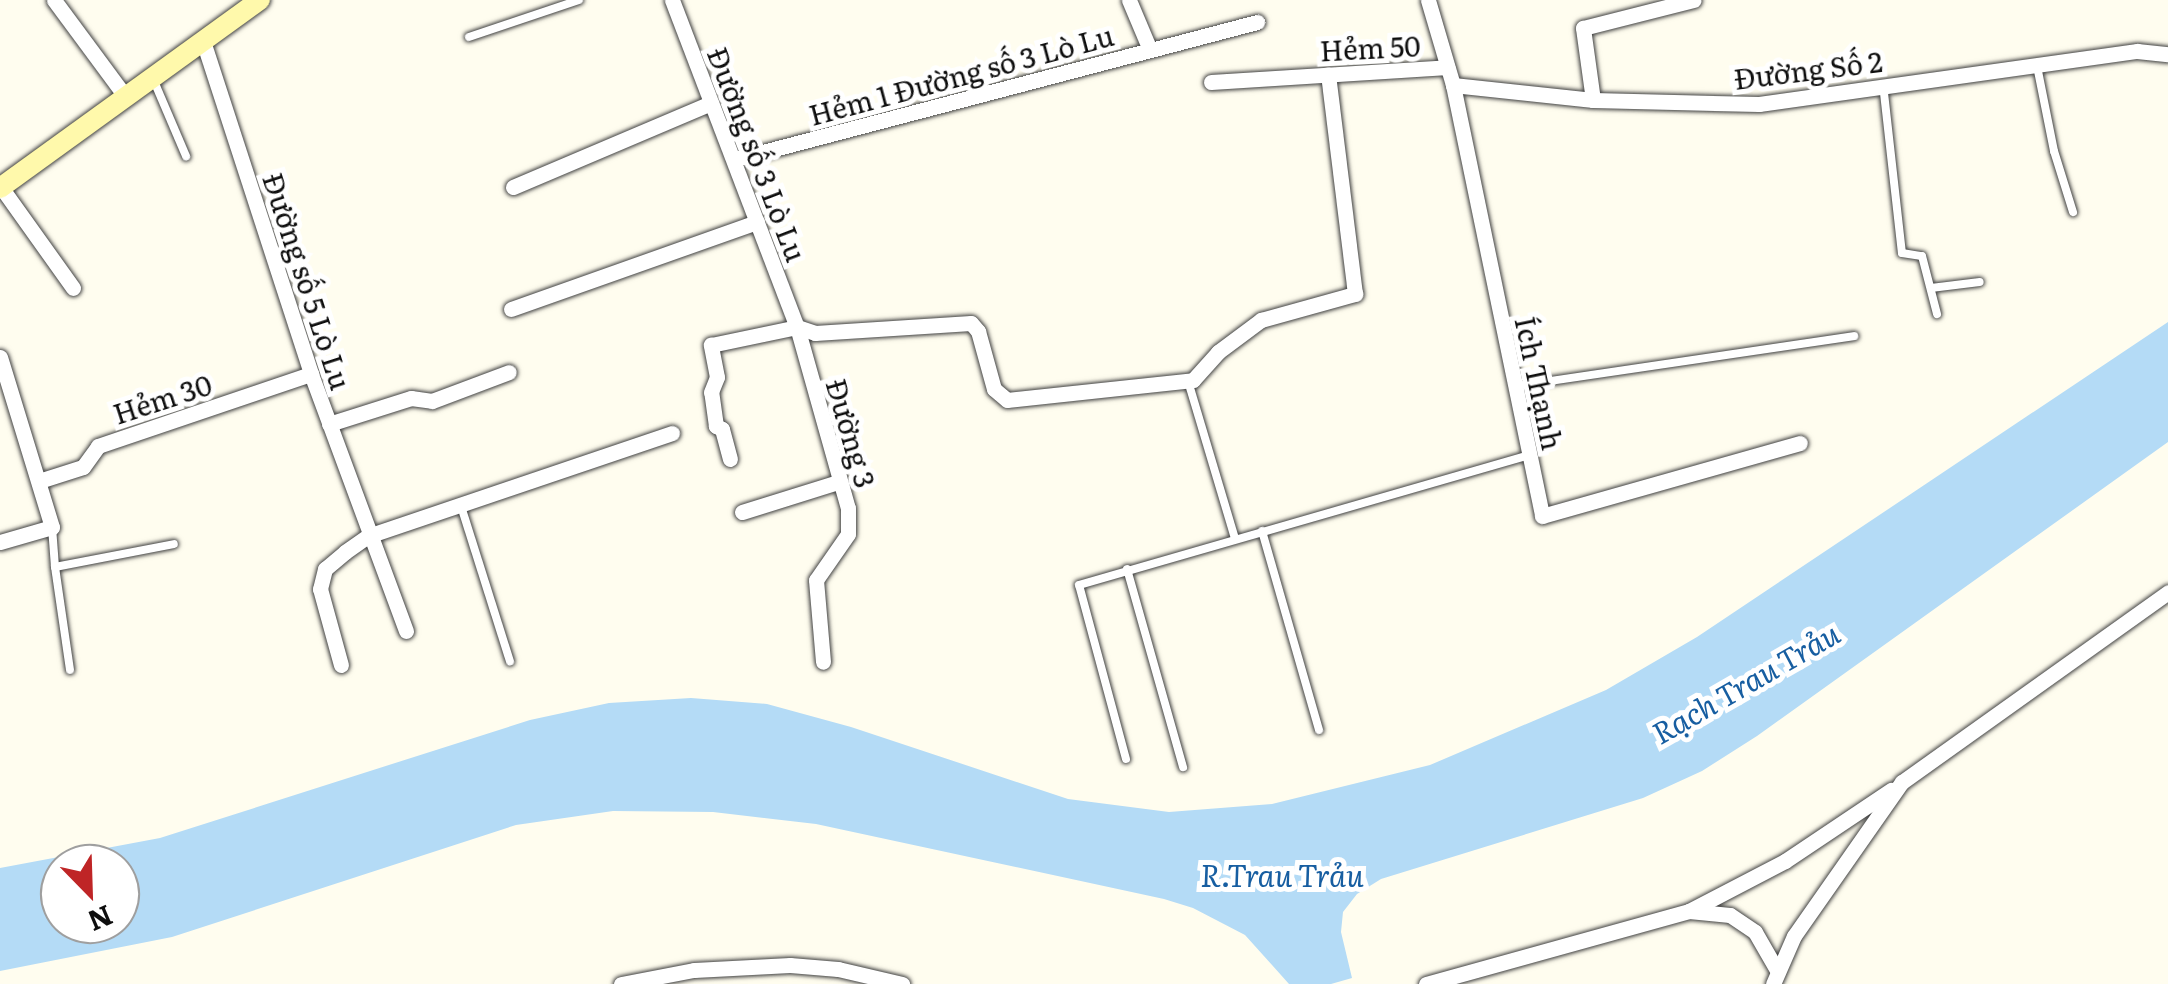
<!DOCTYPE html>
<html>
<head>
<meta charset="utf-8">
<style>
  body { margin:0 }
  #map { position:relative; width:2168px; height:984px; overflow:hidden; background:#fffdef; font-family:Literata,serif }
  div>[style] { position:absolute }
  .water>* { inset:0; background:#b4dbf6 }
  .roads { filter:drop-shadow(0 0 2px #414141) drop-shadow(0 0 2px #414141) }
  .lane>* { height:8px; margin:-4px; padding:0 4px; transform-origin:4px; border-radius:4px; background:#fff }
  .street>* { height:15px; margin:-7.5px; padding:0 7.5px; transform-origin:7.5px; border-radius:7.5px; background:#fff }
  .secondary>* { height:20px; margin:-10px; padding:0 10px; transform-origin:10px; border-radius:10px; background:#fff9ab }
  span { translate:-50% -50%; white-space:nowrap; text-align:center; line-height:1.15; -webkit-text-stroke:10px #fff; paint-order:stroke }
  .street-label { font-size:28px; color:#0e0e0e }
  .water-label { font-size:30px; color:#175ea1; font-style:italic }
  .north { position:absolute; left:40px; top:844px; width:100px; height:100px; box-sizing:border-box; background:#fff; border:2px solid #9f9f9f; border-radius:50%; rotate:157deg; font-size:28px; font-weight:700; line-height:40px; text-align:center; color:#0e0e0e }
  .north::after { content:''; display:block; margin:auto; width:35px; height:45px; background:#bf2526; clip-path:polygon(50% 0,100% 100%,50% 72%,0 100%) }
</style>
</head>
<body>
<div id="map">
  <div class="water">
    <i style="clip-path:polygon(evenodd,2168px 322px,2168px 442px,1757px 736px,1702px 771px,1643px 798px,1381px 879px,1357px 894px,1343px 912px,1341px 932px,1352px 978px,1331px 984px,1289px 984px,1245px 935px,1193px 908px,1164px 899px,816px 824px,713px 812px,613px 811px,516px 825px,172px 937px,0 971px,0 868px,160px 838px,530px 720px,609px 703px,691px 698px,767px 704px,851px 727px,1068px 799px,1169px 812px,1272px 804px,1430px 765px,1606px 690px,1697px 637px,2168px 322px,60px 864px,120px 864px,120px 924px,60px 924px,60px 864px)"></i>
  </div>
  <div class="roads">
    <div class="lane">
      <i style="left:469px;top:37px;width:116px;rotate:-18.6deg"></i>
      <i style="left:2037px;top:66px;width:87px;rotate:78.7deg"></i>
      <i style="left:2054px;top:151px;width:64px;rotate:72.7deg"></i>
      <i style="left:154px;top:81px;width:82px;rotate:66.9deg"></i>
      <i style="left:1883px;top:84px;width:170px;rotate:83.6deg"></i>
      <i style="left:1902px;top:253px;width:20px;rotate:9deg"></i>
      <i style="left:1922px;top:256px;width:60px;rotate:75.5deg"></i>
      <i style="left:1931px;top:288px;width:49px;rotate:-7deg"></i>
      <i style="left:1188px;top:381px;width:165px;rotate:73.4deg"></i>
      <i style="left:1516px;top:386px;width:342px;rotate:-8.4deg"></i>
      <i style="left:461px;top:506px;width:163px;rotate:72.5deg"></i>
      <i style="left:52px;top:527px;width:40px;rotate:85.7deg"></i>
      <i style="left:55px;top:567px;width:121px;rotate:-10.9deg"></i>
      <i style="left:1262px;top:531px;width:207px;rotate:74deg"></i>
      <i style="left:55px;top:567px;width:104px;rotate:81.7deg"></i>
      <i style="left:1127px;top:569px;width:206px;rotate:74.2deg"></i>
      <i style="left:1126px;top:759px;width:180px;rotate:-105.1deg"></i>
      <i style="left:1079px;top:585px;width:469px;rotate:-16.1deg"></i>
    </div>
    <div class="street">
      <i style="left:54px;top:0;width:119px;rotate:53.5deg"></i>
      <i style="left:672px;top:0;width:350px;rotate:69.1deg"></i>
      <i style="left:797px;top:327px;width:188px;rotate:74.3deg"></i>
      <i style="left:848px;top:508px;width:26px;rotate:90deg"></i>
      <i style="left:848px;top:534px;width:56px;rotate:124.8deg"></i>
      <i style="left:816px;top:580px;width:82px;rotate:85.1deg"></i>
      <i style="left:1129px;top:0;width:54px;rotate:67.2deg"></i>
      <i style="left:1428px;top:0;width:89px;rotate:73.6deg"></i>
      <i style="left:1453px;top:85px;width:440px;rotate:78.3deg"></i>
      <i style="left:1542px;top:516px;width:268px;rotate:-15.8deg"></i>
      <i style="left:203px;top:41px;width:350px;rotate:72deg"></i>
      <i style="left:311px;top:374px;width:274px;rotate:69.7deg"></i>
      <i style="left:1211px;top:82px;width:237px;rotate:-3.6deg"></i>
      <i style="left:1453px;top:85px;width:141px;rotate:6.1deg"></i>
      <i style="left:1593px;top:100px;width:166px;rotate:1.4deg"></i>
      <i style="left:1759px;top:104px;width:382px;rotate:-8deg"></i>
      <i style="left:2137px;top:51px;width:31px;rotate:6deg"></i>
      <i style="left:1593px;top:100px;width:73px;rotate:-97.9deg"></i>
      <i style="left:1583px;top:28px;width:114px;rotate:-14.2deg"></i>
      <i style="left:736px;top:159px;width:539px;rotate:-14.73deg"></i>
      <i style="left:1px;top:187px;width:124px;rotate:54.5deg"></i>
      <i style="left:513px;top:187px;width:215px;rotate:-23deg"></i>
      <i style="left:511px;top:309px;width:261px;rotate:-19.5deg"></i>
      <i style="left:797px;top:327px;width:19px;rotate:18deg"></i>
      <i style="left:815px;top:333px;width:156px;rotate:-3.7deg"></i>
      <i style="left:971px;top:323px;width:11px;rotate:49deg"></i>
      <i style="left:978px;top:331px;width:60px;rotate:74.6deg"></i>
      <i style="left:994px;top:389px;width:17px;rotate:40deg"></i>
      <i style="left:1007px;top:400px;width:187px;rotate:-6.1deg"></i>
      <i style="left:1193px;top:380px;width:38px;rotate:-48deg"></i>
      <i style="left:1218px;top:352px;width:54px;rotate:-36.7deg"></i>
      <i style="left:1261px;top:320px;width:98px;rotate:-15.5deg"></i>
      <i style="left:1355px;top:294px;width:221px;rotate:-97deg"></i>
      <i style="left:0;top:357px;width:178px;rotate:73deg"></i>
      <i style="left:52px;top:527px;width:54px;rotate:163.9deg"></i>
      <i style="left:329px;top:424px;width:86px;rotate:-17.6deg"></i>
      <i style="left:411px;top:398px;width:21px;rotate:8deg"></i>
      <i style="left:432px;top:401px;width:82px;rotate:-20.6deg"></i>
      <i style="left:730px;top:459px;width:31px;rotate:-105deg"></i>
      <i style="left:722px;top:429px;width:7px;rotate:-153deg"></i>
      <i style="left:716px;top:426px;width:34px;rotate:-98deg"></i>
      <i style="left:711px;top:392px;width:16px;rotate:-68deg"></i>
      <i style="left:717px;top:377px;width:33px;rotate:-101deg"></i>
      <i style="left:711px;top:345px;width:88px;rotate:-11.8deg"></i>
      <i style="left:39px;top:481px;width:46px;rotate:-17.7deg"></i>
      <i style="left:83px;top:467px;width:26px;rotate:-54deg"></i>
      <i style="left:98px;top:446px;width:225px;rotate:-18.7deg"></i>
      <i style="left:742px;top:512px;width:101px;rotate:-17.4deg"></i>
      <i style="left:341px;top:665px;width:79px;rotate:-105.4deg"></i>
      <i style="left:320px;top:589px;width:21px;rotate:-76deg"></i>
      <i style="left:325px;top:569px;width:26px;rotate:-40deg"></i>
      <i style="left:345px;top:552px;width:28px;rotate:-35deg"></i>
      <i style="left:368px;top:536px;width:321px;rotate:-18.7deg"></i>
      <i style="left:1689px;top:911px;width:41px;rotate:5.6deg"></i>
      <i style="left:1730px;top:915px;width:30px;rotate:34deg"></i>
      <i style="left:1755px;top:932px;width:46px;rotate:60.1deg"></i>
      <i style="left:621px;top:984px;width:74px;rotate:-10.9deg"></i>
      <i style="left:694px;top:970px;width:96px;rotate:-3deg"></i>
      <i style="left:790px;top:965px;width:48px;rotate:4.8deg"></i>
      <i style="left:838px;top:969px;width:66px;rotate:13.2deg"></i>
      <i style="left:1426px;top:984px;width:273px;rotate:-15.5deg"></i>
      <i style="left:1689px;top:911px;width:108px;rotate:-27.5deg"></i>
      <i style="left:1785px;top:861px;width:128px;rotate:-33.8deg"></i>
      <i style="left:1773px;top:984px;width:52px;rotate:-66.4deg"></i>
      <i style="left:1794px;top:936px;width:188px;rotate:-55deg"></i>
      <i style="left:1902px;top:782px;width:327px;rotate:-35.5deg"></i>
    </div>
    <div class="secondary">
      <i style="left:0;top:188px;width:321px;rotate:-35.9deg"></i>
    </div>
  </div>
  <div class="street-label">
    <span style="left:1370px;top:47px;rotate:-3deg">Hẻm 50</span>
    <span style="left:1808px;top:69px;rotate:-7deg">Đường Số 2</span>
    <span style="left:961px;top:74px;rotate:-15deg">Hẻm 1 Đường số 3 Lò Lu</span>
    <span style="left:758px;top:154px;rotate:69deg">Đường số 3 Lò Lu</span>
    <span style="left:308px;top:281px;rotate:72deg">Đường số 5 Lò Lu</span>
    <span style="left:1540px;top:383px;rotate:78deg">Ích Thạnh</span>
    <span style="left:162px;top:398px;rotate:-18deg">Hẻm 30</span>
    <span style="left:852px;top:433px;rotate:74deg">Đường 3</span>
  </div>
  <div class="water-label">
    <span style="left:1745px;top:682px;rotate:-30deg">Rạch Trau Trảu</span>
    <span style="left:1282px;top:874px">R.Trau Trảu</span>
  </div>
  <div class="north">N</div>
</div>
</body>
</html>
